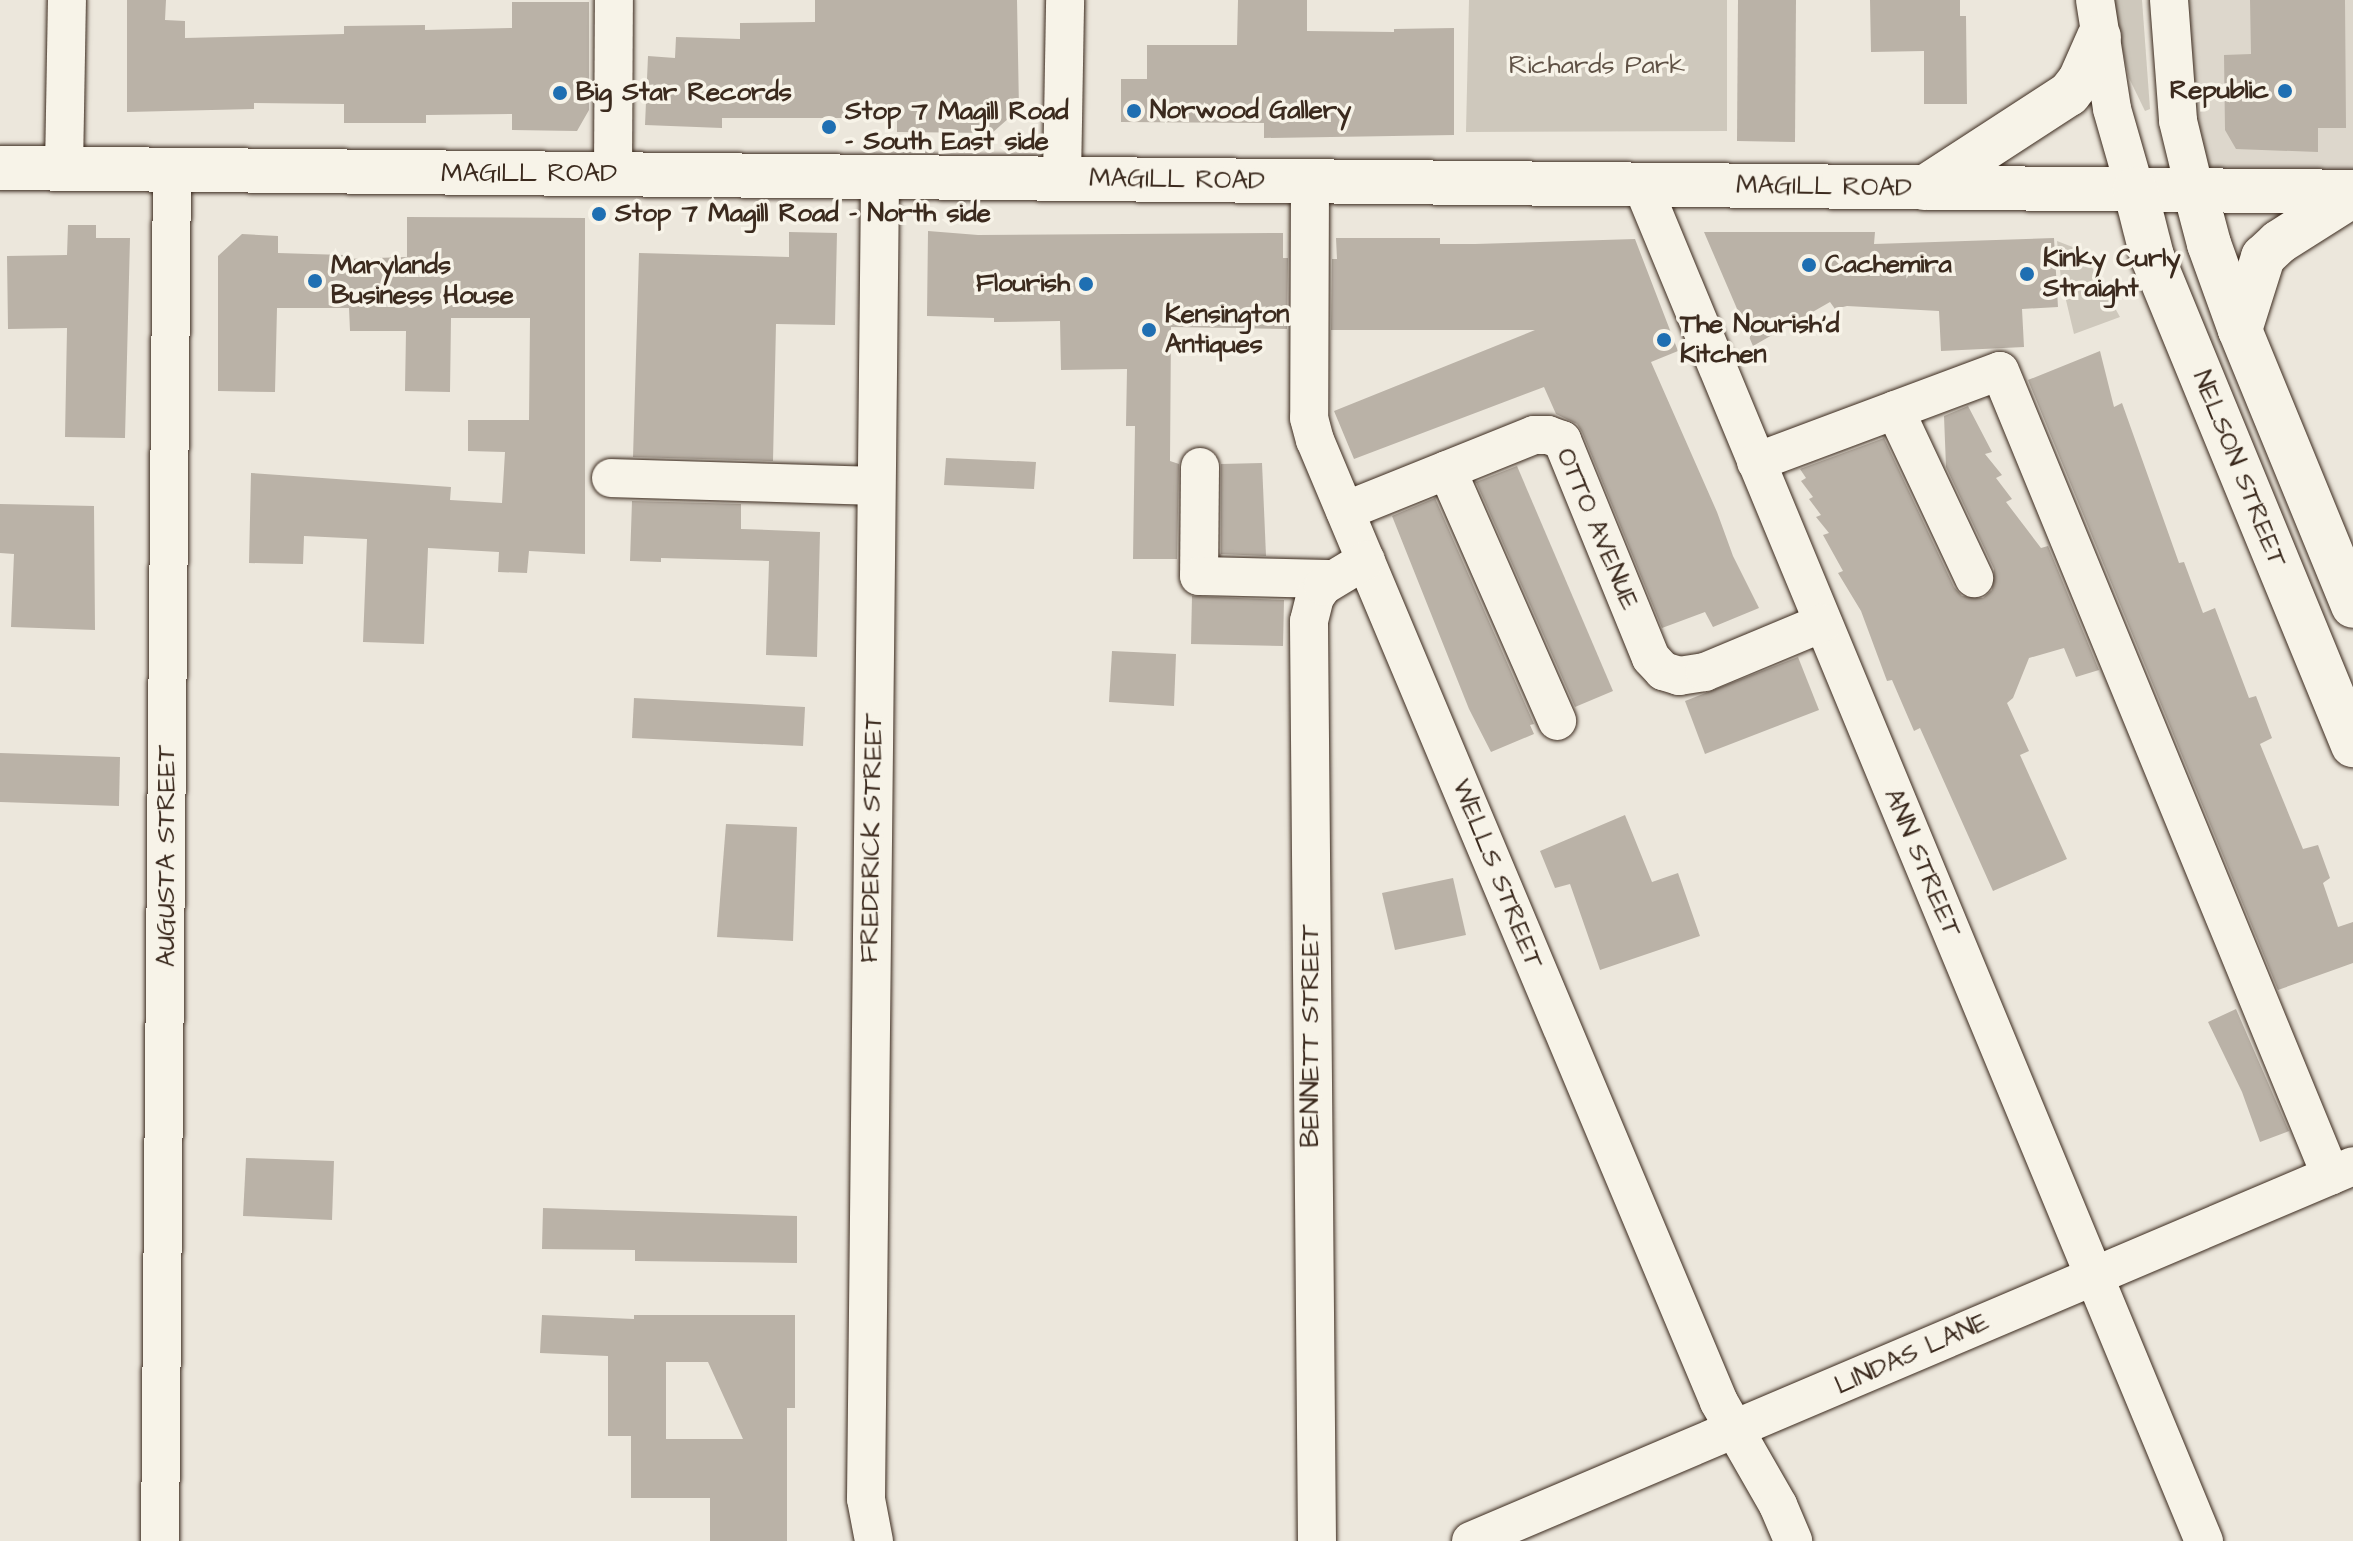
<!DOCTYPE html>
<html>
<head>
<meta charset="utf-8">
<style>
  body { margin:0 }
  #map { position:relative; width:2353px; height:1541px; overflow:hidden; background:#ece7dc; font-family:"Architects Daughter",sans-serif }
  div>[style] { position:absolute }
  .built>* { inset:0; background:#ddd7cc }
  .green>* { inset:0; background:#cec8bc }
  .building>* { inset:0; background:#bab2a7 }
  .roads { filter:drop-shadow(0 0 2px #3b2a1e) drop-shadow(0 0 2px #3b2a1e) }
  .minor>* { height:38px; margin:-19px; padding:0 19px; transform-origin:19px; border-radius:19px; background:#f7f3e8 }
  .major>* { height:44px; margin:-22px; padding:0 22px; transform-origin:22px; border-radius:22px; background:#f7f3e8 }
  .dots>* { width:22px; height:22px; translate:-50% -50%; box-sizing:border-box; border:4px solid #f7f3e8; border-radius:50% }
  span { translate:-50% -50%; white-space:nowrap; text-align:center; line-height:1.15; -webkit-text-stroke:7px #f7f3e8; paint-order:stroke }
  .park-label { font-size:26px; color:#605246 }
  .poi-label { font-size:26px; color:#3b2a1e; font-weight:700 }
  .right { translate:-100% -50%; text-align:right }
  .left { translate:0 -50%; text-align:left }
  .street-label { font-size:26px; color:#3b2a1e }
</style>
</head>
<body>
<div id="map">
  <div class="built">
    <i style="clip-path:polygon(2169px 0,2353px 0,2353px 192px,2195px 191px)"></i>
  </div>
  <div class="green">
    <i style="clip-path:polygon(1469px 0,1727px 0,1727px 131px,1466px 132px)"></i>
    <i style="clip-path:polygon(2111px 0,2142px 0,2150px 109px,2145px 111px,2129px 78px)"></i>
    <i style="clip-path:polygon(2057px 241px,2083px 251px,2120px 317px,2074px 334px,2061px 279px)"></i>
  </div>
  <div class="building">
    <i style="clip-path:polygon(127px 0,166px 0,165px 20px,185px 21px,185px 38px,344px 34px,344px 26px,425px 25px,425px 30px,512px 28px,512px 2px,589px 2px,589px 110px,577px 131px,512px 130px,512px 114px,426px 115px,426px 123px,344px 123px,344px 104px,254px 103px,254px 109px,127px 112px)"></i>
    <i style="clip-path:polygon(815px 0,1017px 0,1019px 109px,992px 133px,897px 132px,897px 118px,722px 118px,722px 128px,645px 125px,648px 56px,675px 58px,676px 37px,740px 39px,740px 23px,815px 22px)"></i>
    <i style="clip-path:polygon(1238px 0,1307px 0,1307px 31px,1394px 32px,1394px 29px,1454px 28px,1454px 135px,1264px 138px,1264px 123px,1121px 122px,1121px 79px,1147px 79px,1147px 45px,1237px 45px)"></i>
    <i style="clip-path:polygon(1738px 0,1796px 0,1795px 142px,1737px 141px)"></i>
    <i style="clip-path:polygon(1870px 0,1960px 0,1960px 16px,1966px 16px,1967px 104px,1924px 104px,1924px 51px,1871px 52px)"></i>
    <i style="clip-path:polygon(2250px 0,2345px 0,2346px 128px,2318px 128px,2318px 152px,2236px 149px,2225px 130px,2224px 55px,2251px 54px)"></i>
    <i style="clip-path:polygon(407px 217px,585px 218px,585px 554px,529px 551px,527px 573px,498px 572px,499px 552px,428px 548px,424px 644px,363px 642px,367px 539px,304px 536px,303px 564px,249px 563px,251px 473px,451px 487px,450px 500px,502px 503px,505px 452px,468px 451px,468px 420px,529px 420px,530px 318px,451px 318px,450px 392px,405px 391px,406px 331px,350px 331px,349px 308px,277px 308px,275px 392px,218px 391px,218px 256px,242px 234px,278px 236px,278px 253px,344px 255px,344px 259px,407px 257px)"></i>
    <i style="clip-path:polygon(68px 225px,96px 225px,96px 238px,130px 238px,125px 438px,65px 437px,67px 328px,8px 329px,7px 256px,67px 255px)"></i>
    <i style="clip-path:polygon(928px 231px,978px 235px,1283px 233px,1283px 258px,1288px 258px,1287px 329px,1171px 327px,1170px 461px,1179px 464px,1177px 559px,1133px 559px,1135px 426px,1126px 426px,1127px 369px,1061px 370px,1060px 321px,994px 322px,994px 318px,927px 316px)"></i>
    <i style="clip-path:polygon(789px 232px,837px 233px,835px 325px,776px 324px,773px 461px,633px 457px,639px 253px,789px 257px)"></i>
    <i style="clip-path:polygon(1704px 232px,1875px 232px,1874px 244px,2054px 238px,2058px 307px,2022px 309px,2024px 347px,1941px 351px,1939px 311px,1847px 306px,1835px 309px,1830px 302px,1753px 346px)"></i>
    <i style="clip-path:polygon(1336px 238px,1440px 238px,1440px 244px,1475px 244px,1635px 239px,1678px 351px,1651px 362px,1717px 512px,1733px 556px,1759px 608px,1713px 627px,1705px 612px,1662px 628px,1582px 432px,1577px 424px,1556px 414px,1544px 387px,1354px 459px,1334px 411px,1535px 330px,1331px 330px,1332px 259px,1337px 259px)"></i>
    <i style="clip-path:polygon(2100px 351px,2114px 407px,2122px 403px,2179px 563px,2184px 562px,2203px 613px,2215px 608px,2249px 698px,2256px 696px,2272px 738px,2260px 744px,2303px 849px,2318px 845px,2330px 878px,2323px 883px,2338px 927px,2353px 922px,2353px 963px,2278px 990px,2028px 380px)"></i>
    <i style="clip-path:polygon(1968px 406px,1992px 452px,1985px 454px,2002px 475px,1996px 478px,2012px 499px,2006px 502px,2041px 548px,2048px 546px,2099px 670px,2076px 677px,2064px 648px,2029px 658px,2013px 698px,2007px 703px,2029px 751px,2020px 755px,2067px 859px,1993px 891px,1920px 728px,1914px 731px,1892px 680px,1887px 681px,1861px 611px,1838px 573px,1843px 571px,1823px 535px,1829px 533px,1816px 517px,1821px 515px,1809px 499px,1813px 497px,1801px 481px,1806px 478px,1800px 469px,1884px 438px,1954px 587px,1962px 596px,1983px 598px,1992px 590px,1994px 569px,1946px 467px,1944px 416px)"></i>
    <i style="clip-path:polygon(946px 458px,1036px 462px,1034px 489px,944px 485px)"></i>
    <i style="clip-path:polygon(1262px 463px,1266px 556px,1221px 554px,1221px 464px)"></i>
    <i style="clip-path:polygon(1517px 466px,1613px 691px,1575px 707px,1476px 482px)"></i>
    <i style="clip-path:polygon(1435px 498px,1534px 724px,1530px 725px,1534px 734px,1491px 752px,1469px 709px,1392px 516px)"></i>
    <i style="clip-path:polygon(632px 501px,741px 504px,741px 529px,820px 532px,817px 657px,766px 655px,769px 561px,661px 558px,661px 562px,630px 561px)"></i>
    <i style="clip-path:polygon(0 504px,94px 506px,95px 630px,11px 627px,14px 554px,0 553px)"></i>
    <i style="clip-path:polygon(1192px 596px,1284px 600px,1283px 646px,1191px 644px)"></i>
    <i style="clip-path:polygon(1112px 651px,1176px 654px,1174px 706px,1109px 702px)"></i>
    <i style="clip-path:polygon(1798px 657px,1819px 710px,1705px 754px,1685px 701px)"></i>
    <i style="clip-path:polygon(634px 698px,805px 707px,803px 746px,632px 738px)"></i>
    <i style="clip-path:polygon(0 753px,120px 757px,119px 806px,0 802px)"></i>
    <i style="clip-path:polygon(1625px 815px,1652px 882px,1678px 873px,1700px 936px,1600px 970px,1570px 884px,1555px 888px,1540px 851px)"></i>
    <i style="clip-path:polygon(726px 824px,797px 827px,793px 941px,717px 937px)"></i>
    <i style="clip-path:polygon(1453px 878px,1466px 935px,1395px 950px,1382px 893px)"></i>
    <i style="clip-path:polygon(2236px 1009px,2289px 1131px,2260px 1142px,2242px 1092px,2208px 1022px)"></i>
    <i style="clip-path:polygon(246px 1158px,334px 1161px,332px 1220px,243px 1216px)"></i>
    <i style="clip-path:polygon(543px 1208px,797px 1216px,797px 1263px,635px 1261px,635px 1250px,542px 1249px)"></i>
    <i style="clip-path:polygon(evenodd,542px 1315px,634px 1319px,634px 1315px,795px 1315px,795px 1408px,787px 1408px,787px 1541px,710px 1541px,710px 1498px,631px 1498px,631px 1436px,608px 1436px,608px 1356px,540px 1353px,542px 1315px,666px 1362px,708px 1362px,743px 1439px,666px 1439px,666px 1362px)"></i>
  </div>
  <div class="roads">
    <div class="minor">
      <i style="left:2095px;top:0;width:110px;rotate:81.1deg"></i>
      <i style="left:2112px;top:109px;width:83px;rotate:74deg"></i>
      <i style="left:2169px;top:0;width:121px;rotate:85.7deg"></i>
      <i style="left:2178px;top:121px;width:72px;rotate:76.3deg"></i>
      <i style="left:64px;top:169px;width:169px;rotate:-89deg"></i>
      <i style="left:613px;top:174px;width:174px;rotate:-89.7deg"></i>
      <i style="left:1062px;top:179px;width:179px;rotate:-89deg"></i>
      <i style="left:1310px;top:182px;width:236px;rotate:90.2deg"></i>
      <i style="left:1309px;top:418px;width:23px;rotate:75deg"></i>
      <i style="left:1315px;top:440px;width:1043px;rotate:67.22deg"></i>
      <i style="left:1719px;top:1402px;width:119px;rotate:60.2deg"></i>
      <i style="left:1778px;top:1505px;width:39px;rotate:67deg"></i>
      <i style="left:1642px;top:185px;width:1468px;rotate:67.49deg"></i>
      <i style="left:1895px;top:410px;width:186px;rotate:64.8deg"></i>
      <i style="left:1756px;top:462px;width:260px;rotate:-20.5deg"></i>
      <i style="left:2000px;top:371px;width:870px;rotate:67.65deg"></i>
      <i style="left:1200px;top:467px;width:109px;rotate:90.5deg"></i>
      <i style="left:1199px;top:576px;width:131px;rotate:1.3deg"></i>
      <i style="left:1447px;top:470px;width:274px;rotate:66.3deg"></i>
      <i style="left:611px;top:478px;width:265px;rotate:1.7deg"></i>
      <i style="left:1345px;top:511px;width:204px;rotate:-21.9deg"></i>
      <i style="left:1534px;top:435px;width:14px"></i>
      <i style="left:1548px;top:435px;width:15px;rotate:20deg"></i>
      <i style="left:1562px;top:440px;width:235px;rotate:67.8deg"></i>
      <i style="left:1651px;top:658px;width:18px;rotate:47deg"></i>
      <i style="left:1663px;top:671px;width:17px;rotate:17deg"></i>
      <i style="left:1679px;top:676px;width:26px;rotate:-9deg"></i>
      <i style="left:1705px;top:672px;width:127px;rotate:-22.7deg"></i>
      <i style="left:160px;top:1541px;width:1371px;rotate:-89.5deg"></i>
      <i style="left:874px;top:1541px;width:43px;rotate:-100.8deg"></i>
      <i style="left:866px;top:1499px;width:1322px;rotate:-89.39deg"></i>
      <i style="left:1317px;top:1541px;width:920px;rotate:-90.5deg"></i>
      <i style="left:1309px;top:621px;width:25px;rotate:-76deg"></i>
      <i style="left:1315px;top:597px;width:14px;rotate:-54deg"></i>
      <i style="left:1323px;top:586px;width:50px;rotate:-31.2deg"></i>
      <i style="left:1471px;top:1541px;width:958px;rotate:-23.03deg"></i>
    </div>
    <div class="major">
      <i style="left:0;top:168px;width:2353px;rotate:0.58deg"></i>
      <i style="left:1924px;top:188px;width:173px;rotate:-33deg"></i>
      <i style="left:2069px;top:94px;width:18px;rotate:-52deg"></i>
      <i style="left:2080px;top:80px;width:47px;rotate:-66.2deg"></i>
      <i style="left:2135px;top:189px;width:69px;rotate:75.8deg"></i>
      <i style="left:2152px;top:256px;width:529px;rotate:67.66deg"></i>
      <i style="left:2195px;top:191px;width:55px;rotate:75.2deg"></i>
      <i style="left:2209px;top:244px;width:91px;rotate:70.2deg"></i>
      <i style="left:2240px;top:330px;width:298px;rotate:67.7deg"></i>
      <i style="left:2240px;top:330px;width:77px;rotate:-72.5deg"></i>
      <i style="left:2263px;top:257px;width:22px;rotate:-43deg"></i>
      <i style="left:2279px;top:242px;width:88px;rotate:-32.4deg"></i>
    </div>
  </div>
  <div class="dots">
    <i style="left:2285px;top:91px;background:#1f6fb2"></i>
    <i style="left:560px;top:93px;background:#1f6fb2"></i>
    <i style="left:1134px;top:111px;background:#1f6fb2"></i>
    <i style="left:829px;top:127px;background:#1f6fb2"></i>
    <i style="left:599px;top:214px;background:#1f6fb2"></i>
    <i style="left:1809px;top:265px;background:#1f6fb2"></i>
    <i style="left:2027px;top:274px;background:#1f6fb2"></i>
    <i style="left:315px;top:281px;background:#1f6fb2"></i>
    <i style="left:1086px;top:284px;background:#1f6fb2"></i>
    <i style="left:1149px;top:330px;background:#1f6fb2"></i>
    <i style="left:1664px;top:340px;background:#1f6fb2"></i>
  </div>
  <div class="park-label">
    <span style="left:1597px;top:66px">Richards Park</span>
  </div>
  <div class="poi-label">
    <span class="right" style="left:2269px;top:91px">Republic</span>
    <span class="left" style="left:576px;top:93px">Big Star Records</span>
    <span class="left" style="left:1150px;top:111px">Norwood Gallery</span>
    <span class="left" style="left:845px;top:127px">Stop 7 Magill Road<br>- South East side</span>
    <span class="left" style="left:615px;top:214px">Stop 7 Magill Road - North side</span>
    <span class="left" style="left:2043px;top:274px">Kinky Curly<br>Straight</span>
    <span class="left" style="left:1825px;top:265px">Cachemira</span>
    <span class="left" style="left:331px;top:281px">Marylands<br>Business House</span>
    <span class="right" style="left:1070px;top:284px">Flourish</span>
    <span class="left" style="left:1165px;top:330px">Kensington<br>Antiques</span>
    <span class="left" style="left:1680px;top:340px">The Nourish'd<br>Kitchen</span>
  </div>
  <div class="street-label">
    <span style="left:529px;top:174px">MAGILL ROAD</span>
    <span style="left:1177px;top:180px;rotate:1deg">MAGILL ROAD</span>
    <span style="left:1824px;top:187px;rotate:1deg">MAGILL ROAD</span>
    <span style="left:2239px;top:469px;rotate:68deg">NELSON STREET</span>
    <span style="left:1597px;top:529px;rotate:67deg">OTTO AVENUE</span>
    <span style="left:872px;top:838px;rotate:-89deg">FREDERICK STREET</span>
    <span style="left:167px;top:856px;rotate:-90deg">AUGUSTA STREET</span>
    <span style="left:1922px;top:863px;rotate:67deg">ANN STREET</span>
    <span style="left:1497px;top:874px;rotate:68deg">WELLS STREET</span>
    <span style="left:1311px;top:1036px;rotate:-90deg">BENNETT STREET</span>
    <span style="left:1912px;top:1354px;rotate:-24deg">LINDAS LANE</span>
  </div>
</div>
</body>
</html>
